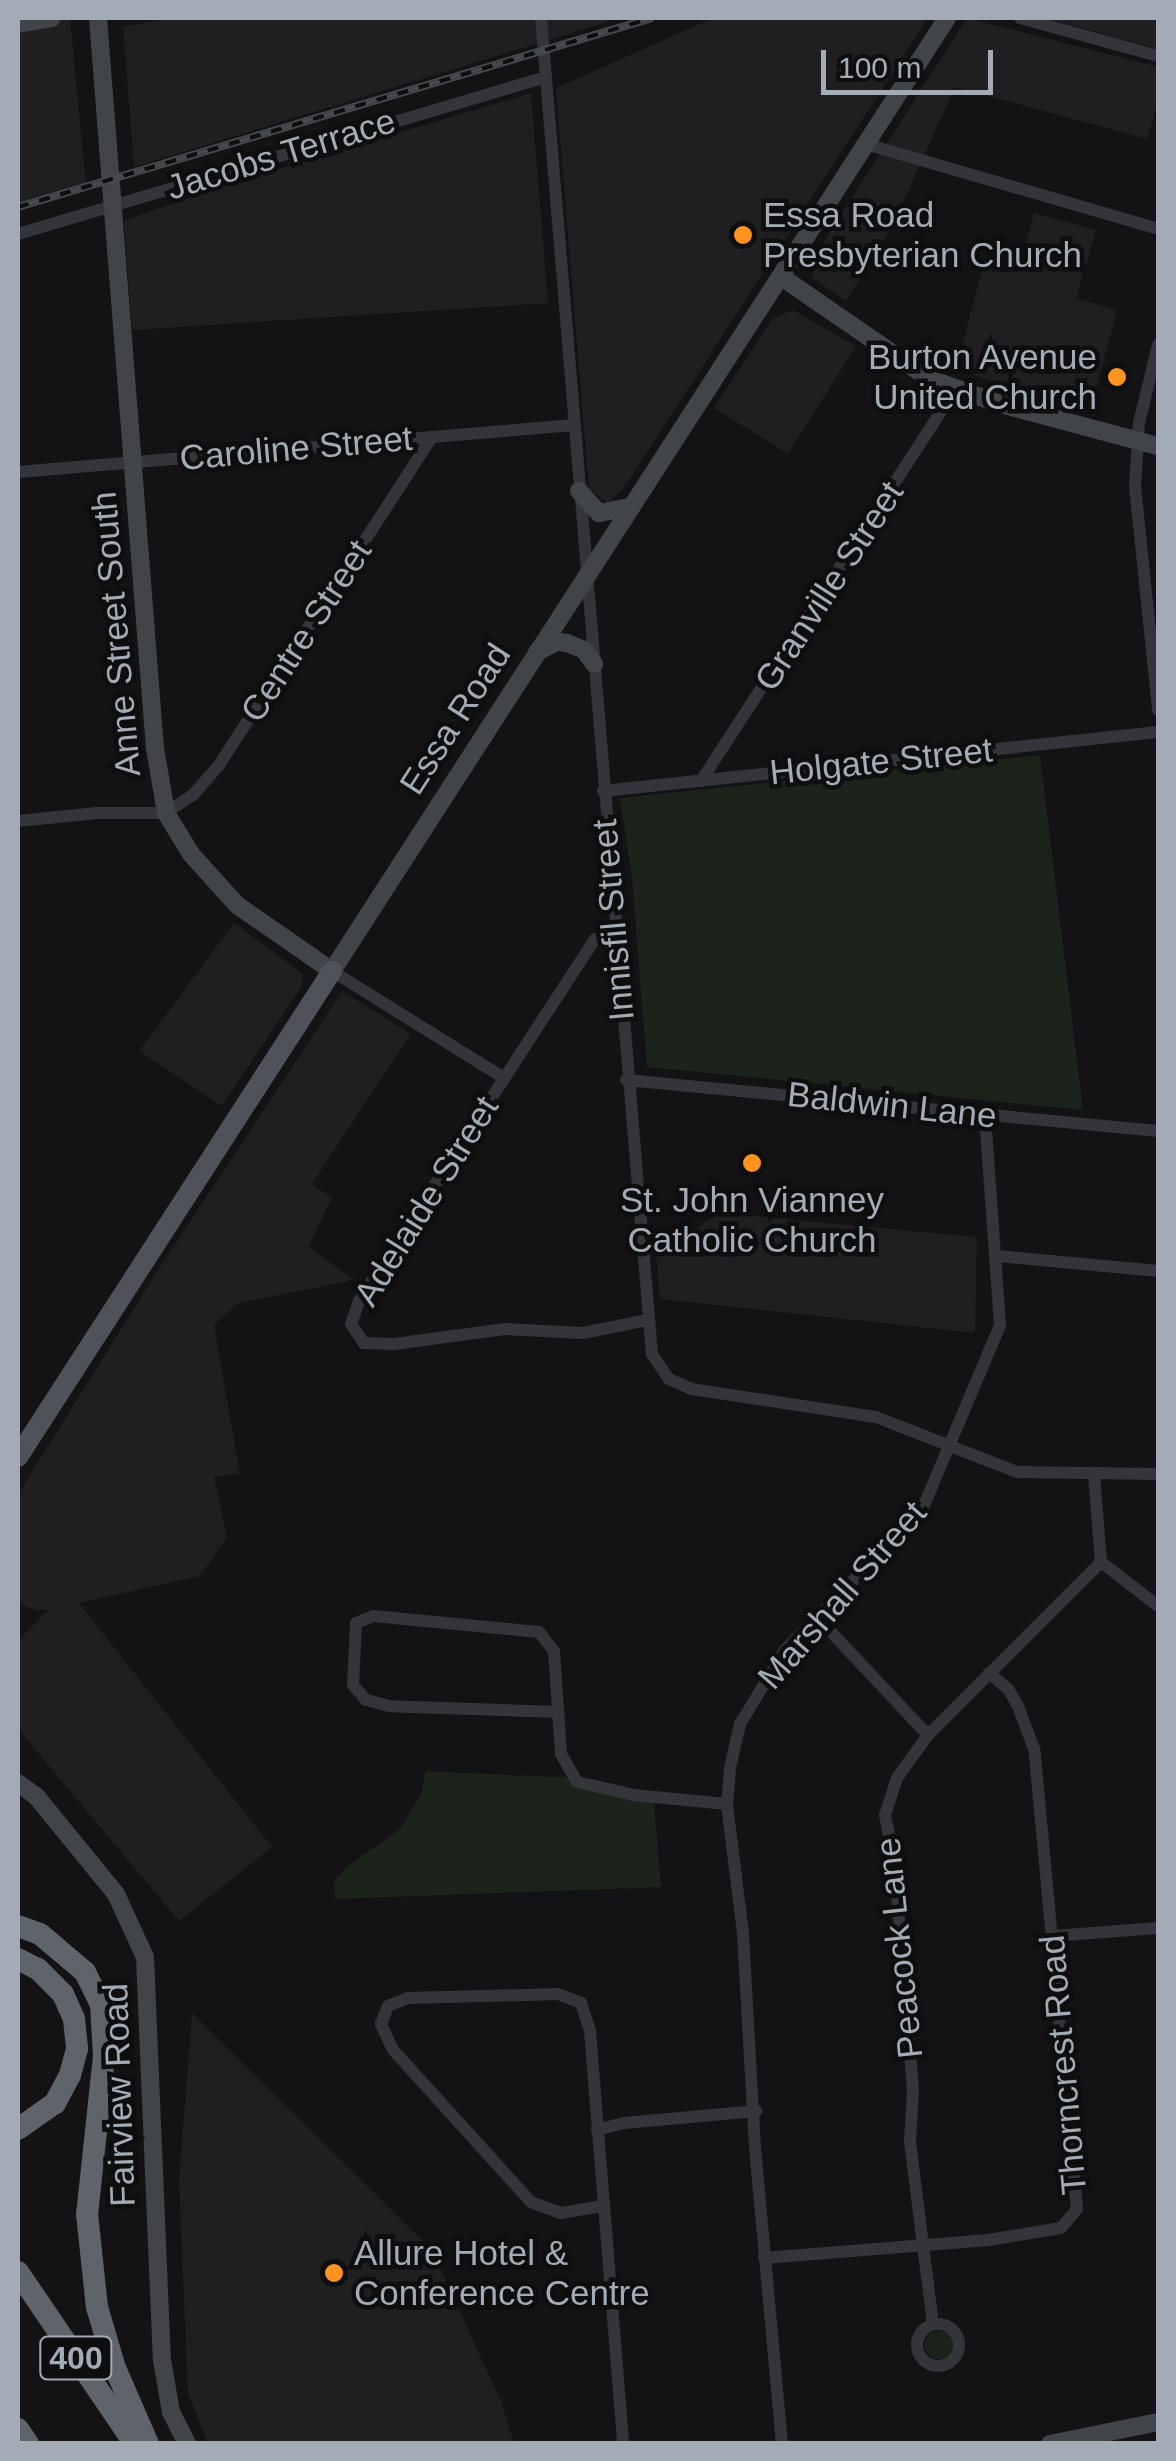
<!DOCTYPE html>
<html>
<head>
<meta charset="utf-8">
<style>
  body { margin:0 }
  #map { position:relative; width:1176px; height:2461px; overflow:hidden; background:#131315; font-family:Arial,sans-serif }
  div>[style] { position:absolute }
  .built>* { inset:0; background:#1f1f22 }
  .green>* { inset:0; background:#1b231b }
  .round { border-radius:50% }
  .street>* { height:12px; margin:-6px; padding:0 6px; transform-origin:6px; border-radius:6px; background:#33353a }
  .street>.ring { margin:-6px; padding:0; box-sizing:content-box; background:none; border:12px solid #33353a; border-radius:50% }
  .secondary>* { height:18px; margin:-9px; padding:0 9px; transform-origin:9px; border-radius:9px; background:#41454a }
  .primary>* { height:20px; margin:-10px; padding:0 10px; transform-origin:10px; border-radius:10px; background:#4f5359 }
  .highway>* { height:22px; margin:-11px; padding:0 11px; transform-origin:11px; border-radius:11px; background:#5f646b }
  .rail>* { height:8px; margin-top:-4px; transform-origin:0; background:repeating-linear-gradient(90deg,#0e0e0f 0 11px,#464a4f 0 22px); box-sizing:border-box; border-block:2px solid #464a4f }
  .dots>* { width:28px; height:28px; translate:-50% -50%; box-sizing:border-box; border:5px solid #0e0e0f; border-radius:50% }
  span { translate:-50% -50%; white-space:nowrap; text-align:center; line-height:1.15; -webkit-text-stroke:9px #0e0e0f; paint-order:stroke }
  .shield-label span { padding:2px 8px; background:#0e0e0f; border:2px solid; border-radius:8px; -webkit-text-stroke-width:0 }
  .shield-label { font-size:32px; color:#a3acb6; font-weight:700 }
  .street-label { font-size:35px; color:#a3acb6 }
  .poi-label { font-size:35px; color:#a3acb6 }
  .left { translate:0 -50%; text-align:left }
  .right { translate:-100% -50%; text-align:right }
  .frame { position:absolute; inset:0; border:20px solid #a3acb6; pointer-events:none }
  .scale { position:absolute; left:821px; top:50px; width:172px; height:45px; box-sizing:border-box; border:5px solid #a3acb6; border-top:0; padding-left:12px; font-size:30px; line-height:35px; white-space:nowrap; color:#a3acb6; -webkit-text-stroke:8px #0e0e0f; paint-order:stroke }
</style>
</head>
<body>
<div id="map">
  <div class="built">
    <i style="clip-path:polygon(18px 18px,70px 18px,86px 184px,18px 204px)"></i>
    <i style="clip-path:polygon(169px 18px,607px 18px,608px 22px,134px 167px,123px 27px)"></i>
    <i style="clip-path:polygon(713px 18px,928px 18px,626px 485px,608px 504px,589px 489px,556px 88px)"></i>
    <i style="clip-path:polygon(967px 18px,1158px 67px,1158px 103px,1147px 139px,955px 87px,891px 229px,846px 301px,813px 278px,812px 260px)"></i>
    <i style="clip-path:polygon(1046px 18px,1158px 18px,1158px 49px,1110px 36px)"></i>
    <i style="clip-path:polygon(531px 93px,548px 303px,132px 330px,124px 221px,212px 189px)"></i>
    <i style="clip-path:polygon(1034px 213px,1096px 230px,1076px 298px,1117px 310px,1090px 411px,1017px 392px,956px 368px,984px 263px,1018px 272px)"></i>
    <i style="clip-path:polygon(793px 310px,856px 346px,788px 454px,714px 408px,772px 319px)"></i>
    <i style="clip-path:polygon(234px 923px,303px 974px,302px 986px,222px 1106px,139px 1051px)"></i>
    <i style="clip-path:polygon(342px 991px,411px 1034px,312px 1184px,332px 1198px,308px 1247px,355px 1280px,238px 1303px,214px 1325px,240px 1474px,214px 1477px,227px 1537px,200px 1576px,79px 1603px,272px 1847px,179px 1921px,18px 1729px,18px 1641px,49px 1609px,37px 1611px,18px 1603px,18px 1494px,151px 1281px)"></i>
    <i style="clip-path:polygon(720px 1213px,977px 1237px,975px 1333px,660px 1299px,656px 1254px)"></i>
    <i style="clip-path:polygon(192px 2013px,431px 2249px,501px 2401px,514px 2443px,207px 2441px,188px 2393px,179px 2181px)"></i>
  </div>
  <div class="green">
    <i style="clip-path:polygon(1040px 755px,1083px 1110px,647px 1067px,632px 878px,620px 798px)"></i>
    <i style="clip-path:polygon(426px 1771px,574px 1778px,654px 1802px,661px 1887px,335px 1899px,334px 1882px,345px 1868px,400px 1829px,420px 1796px)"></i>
    <i class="round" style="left:925px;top:2331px;width:28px;height:28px"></i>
  </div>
  <div class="street">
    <i style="left:541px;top:18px;width:1341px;rotate:85.25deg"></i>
    <i style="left:652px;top:1354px;width:30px;rotate:56deg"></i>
    <i style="left:669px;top:1379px;width:24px;rotate:24deg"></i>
    <i style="left:691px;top:1389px;width:187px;rotate:8.6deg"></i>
    <i style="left:876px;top:1417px;width:151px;rotate:21.3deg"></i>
    <i style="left:1017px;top:1472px;width:141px;rotate:0.8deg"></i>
    <i style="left:1020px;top:18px;width:143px;rotate:15.4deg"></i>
    <i style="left:866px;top:144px;width:304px;rotate:16.2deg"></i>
    <i style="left:18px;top:234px;width:551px;rotate:-16.56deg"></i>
    <i style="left:1158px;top:345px;width:80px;rotate:103.7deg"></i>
    <i style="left:1139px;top:423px;width:63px;rotate:93.6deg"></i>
    <i style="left:1135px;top:486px;width:225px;rotate:84.1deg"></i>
    <i style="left:18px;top:472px;width:558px;rotate:-4.83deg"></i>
    <i style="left:701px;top:781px;width:466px;rotate:-57deg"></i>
    <i style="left:603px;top:791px;width:558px;rotate:-6.07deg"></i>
    <i style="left:18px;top:821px;width:79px;rotate:-5.8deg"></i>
    <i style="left:97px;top:813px;width:69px"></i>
    <i style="left:166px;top:813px;width:32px;rotate:-34deg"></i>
    <i style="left:193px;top:795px;width:40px;rotate:-49deg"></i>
    <i style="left:219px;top:765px;width:391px;rotate:-57deg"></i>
    <i style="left:614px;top:933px;width:20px;rotate:162deg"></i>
    <i style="left:595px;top:939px;width:432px;rotate:123.1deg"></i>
    <i style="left:359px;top:1301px;width:24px;rotate:109deg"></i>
    <i style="left:351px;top:1324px;width:23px;rotate:56deg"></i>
    <i style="left:364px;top:1343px;width:30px;rotate:2deg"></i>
    <i style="left:394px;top:1344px;width:112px;rotate:-7.7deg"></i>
    <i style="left:505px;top:1329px;width:78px;rotate:2.9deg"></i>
    <i style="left:583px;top:1333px;width:65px;rotate:-11.5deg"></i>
    <i style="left:332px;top:971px;width:200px;rotate:31.9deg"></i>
    <i style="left:626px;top:1080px;width:534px;rotate:5.48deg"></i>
    <i style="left:997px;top:1256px;width:162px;rotate:5.3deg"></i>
    <i style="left:1094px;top:1474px;width:88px;rotate:85.5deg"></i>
    <i style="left:1101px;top:1562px;width:72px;rotate:37.7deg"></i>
    <i style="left:817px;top:1617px;width:162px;rotate:46.8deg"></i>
    <i style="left:557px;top:1712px;width:168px;rotate:-178deg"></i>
    <i style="left:389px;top:1706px;width:24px;rotate:-165deg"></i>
    <i style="left:366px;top:1700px;width:20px;rotate:-131deg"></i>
    <i style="left:353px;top:1685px;width:62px;rotate:-87.2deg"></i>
    <i style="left:356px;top:1623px;width:18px;rotate:-22deg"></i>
    <i style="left:373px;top:1616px;width:167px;rotate:5.5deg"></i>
    <i style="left:539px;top:1632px;width:24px;rotate:52deg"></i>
    <i style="left:554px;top:1651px;width:103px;rotate:86.1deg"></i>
    <i style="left:561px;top:1754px;width:32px;rotate:60deg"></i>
    <i style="left:577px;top:1782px;width:58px;rotate:12.8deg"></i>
    <i style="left:634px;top:1795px;width:93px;rotate:5.5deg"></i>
    <i style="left:1053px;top:1936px;width:105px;rotate:-4.4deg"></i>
    <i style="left:597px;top:2130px;width:28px;rotate:-15deg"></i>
    <i style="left:624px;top:2123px;width:133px;rotate:-5.2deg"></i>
    <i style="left:602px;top:2206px;width:42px;rotate:170.3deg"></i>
    <i style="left:561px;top:2213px;width:32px;rotate:-160deg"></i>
    <i style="left:531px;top:2202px;width:205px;rotate:-132.2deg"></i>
    <i style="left:393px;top:2050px;width:29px;rotate:-115deg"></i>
    <i style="left:381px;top:2024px;width:19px;rotate:-69deg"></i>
    <i style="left:388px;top:2006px;width:22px;rotate:-22deg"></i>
    <i style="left:408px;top:1998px;width:150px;rotate:-1.5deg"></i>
    <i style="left:558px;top:1994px;width:25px;rotate:21deg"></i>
    <i style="left:581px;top:2003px;width:29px;rotate:72deg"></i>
    <i style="left:590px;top:2031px;width:414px;rotate:85.4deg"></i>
    <i style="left:764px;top:2258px;width:225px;rotate:-4.6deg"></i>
    <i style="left:988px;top:2240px;width:74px;rotate:-9.3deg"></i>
    <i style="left:1061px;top:2228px;width:25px;rotate:-50deg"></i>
    <i style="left:1077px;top:2209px;width:462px;rotate:-95.3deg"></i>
    <i style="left:1034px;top:1749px;width:46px;rotate:-110.4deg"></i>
    <i style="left:1018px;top:1706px;width:20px;rotate:-120deg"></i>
    <i style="left:1008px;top:1689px;width:25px;rotate:-140deg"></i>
    <i class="ring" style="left:917px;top:2324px;width:30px;height:30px"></i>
    <i style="left:933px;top:2324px;width:184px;rotate:-97.2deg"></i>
    <i style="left:910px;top:2141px;width:51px;rotate:-86.6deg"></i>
    <i style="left:913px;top:2090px;width:232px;rotate:-94.7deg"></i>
    <i style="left:894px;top:1859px;width:45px;rotate:-101.6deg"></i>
    <i style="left:885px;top:1815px;width:39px;rotate:-72deg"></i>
    <i style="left:897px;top:1778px;width:53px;rotate:-54.2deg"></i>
    <i style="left:928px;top:1735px;width:245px;rotate:-45deg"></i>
    <i style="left:782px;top:2444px;width:297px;rotate:-95.2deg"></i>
    <i style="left:755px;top:2148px;width:215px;rotate:-93.2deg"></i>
    <i style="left:743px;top:1933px;width:130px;rotate:-97.1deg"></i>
    <i style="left:727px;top:1804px;width:36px;rotate:-85deg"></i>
    <i style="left:730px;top:1768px;width:45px;rotate:-77.2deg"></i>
    <i style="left:740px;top:1724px;width:87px;rotate:-58.7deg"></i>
    <i style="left:785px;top:1650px;width:196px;rotate:-45.6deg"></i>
    <i style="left:922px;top:1510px;width:201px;rotate:-67.1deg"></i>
    <i style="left:1000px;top:1325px;width:212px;rotate:-94.1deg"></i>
  </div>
  <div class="secondary">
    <i style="left:98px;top:18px;width:732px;rotate:85.54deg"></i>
    <i style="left:155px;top:748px;width:66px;rotate:80.4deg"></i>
    <i style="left:166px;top:813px;width:48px;rotate:58.6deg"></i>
    <i style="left:191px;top:854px;width:69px;rotate:48deg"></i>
    <i style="left:237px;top:905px;width:116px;rotate:34.8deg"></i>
    <i style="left:332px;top:971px;width:1134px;rotate:-57.16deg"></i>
    <i style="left:18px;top:24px;width:34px;rotate:-10deg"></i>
    <i style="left:780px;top:276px;width:182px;rotate:34.5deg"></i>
    <i style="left:930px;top:379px;width:71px;rotate:19.7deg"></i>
    <i style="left:997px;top:403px;width:167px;rotate:15deg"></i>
    <i style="left:579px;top:491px;width:30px;rotate:48deg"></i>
    <i style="left:599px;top:513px;width:32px;rotate:-11deg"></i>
    <i style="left:537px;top:652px;width:22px;rotate:-27deg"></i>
    <i style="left:557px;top:642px;width:10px;rotate:6deg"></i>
    <i style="left:567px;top:643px;width:18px;rotate:22deg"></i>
    <i style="left:584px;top:650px;width:17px;rotate:54deg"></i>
    <i style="left:18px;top:1783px;width:22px;rotate:36deg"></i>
    <i style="left:36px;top:1796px;width:127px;rotate:50.8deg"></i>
    <i style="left:116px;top:1894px;width:69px;rotate:65.3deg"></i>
    <i style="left:145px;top:1957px;width:403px;rotate:87.6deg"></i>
    <i style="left:162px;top:2360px;width:53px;rotate:80.2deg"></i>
    <i style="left:171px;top:2412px;width:36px;rotate:63deg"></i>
    <i style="left:1050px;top:2444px;width:110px;rotate:-11.5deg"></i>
  </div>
  <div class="primary">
    <i style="left:18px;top:1457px;width:579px;rotate:-57.13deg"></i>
  </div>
  <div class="highway">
    <i style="left:18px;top:1926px;width:23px;rotate:20deg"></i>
    <i style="left:40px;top:1934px;width:59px;rotate:40.2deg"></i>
    <i style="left:85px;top:1972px;width:37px;rotate:64deg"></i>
    <i style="left:101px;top:2005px;width:51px;rotate:86.6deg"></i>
    <i style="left:104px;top:2056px;width:159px;rotate:96.1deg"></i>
    <i style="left:87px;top:2214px;width:94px;rotate:83.9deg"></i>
    <i style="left:97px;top:2307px;width:64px;rotate:73.6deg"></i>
    <i style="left:115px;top:2368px;width:83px;rotate:66.5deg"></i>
    <i style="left:18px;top:1959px;width:22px;rotate:27deg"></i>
    <i style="left:38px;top:1969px;width:35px;rotate:45deg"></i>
    <i style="left:63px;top:1994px;width:27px;rotate:66deg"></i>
    <i style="left:74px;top:2019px;width:30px;rotate:84deg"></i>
    <i style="left:77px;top:2049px;width:27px;rotate:105deg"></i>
    <i style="left:70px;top:2075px;width:32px;rotate:118deg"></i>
    <i style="left:55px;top:2103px;width:45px;rotate:144.9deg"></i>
    <i style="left:18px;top:2272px;width:208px;rotate:55.8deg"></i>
    <i style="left:18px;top:2429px;width:18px;rotate:56deg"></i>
  </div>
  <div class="rail">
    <i style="left:18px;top:207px;width:662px;rotate:-16.6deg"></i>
  </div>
  <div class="dots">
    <i style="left:743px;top:235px;background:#ff9320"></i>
    <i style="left:1117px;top:377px;background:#ff9320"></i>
    <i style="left:752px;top:1163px;background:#ff9320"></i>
    <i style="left:334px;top:2273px;background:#ff9320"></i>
  </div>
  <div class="shield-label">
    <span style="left:76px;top:2358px">400</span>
  </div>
  <div class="street-label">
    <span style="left:281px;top:154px;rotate:-17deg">Jacobs Terrace</span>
    <span style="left:296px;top:448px;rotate:-5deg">Caroline Street</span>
    <span style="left:829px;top:586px;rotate:-57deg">Granville Street</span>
    <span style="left:306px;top:631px;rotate:-57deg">Centre Street</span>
    <span style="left:116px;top:634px;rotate:-95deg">Anne Street South</span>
    <span style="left:455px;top:719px;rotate:-57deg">Essa Road</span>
    <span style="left:881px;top:761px;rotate:-6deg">Holgate Street</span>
    <span style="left:613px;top:920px;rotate:-95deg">Innisfil Street</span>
    <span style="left:892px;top:1105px;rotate:6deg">Baldwin Lane</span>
    <span style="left:426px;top:1201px;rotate:-58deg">Adelaide Street</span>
    <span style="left:842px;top:1595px;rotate:-49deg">Marshall Street</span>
    <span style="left:899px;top:1948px;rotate:-96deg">Peacock Lane</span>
    <span style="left:1063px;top:2065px;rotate:-95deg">Thorncrest Road</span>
    <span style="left:119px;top:2095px;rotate:-92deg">Fairview Road</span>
  </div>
  <div class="poi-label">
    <span class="left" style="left:763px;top:235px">Essa Road<br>Presbyterian Church</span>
    <span class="right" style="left:1097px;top:377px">Burton Avenue<br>United Church</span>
    <span style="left:752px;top:1220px">St. John Vianney<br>Catholic Church</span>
    <span class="left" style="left:354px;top:2273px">Allure Hotel &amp;<br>Conference Centre</span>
  </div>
  <div class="frame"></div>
  <div class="scale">100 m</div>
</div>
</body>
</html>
